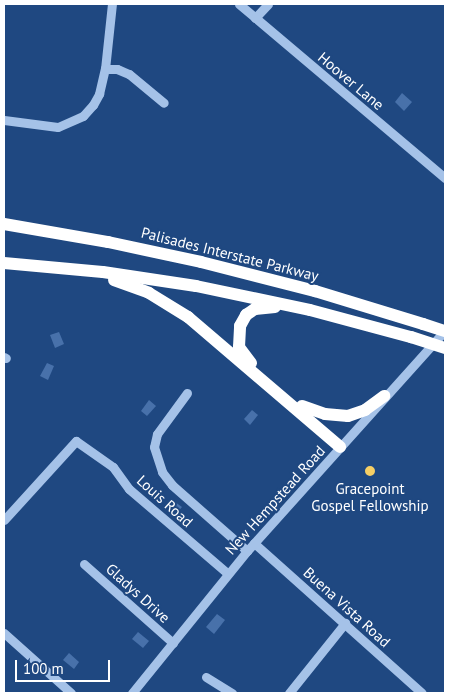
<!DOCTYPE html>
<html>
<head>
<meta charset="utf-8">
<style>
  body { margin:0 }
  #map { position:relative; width:449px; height:697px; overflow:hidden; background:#1f4881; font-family:"PT Sans",sans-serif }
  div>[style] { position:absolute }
  .building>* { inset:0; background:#4871aa }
  .minor>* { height:9px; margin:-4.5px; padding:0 4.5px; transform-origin:4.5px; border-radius:4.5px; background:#a5c2e8 }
  .highway>* { height:12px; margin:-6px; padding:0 6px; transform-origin:6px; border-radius:6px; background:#fff }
  .highway-bridge>* { height:12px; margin:-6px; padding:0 6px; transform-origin:6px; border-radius:6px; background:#fff }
  .dots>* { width:14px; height:14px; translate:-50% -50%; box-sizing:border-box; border:2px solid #1f4881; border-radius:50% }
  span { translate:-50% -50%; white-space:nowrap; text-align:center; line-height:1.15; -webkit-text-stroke:4px #1f4881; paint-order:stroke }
  .street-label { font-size:15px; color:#fff }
  .poi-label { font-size:15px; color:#fff }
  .frame { position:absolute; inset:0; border:5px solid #fff; pointer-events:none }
  .scale { position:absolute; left:15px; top:660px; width:95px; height:22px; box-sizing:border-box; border:2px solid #fff; border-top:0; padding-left:6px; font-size:15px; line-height:18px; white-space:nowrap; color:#fff; -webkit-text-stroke:4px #1f4881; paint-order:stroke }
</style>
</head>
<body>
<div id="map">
  <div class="building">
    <i style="clip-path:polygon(402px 93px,412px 102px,404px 111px,395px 102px)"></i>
    <i style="clip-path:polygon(59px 332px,64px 344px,55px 348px,50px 335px)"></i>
    <i style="clip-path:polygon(47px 363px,54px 366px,48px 380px,40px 376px)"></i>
    <i style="clip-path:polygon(149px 400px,156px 406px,147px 416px,141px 411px)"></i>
    <i style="clip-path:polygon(252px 410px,258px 415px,250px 425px,244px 419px)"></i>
    <i style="clip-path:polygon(175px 502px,182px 507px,174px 516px,168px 511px)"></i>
    <i style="clip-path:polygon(217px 614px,225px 620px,214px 634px,206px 627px)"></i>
    <i style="clip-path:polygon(138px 632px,149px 641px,143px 648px,132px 639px)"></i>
    <i style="clip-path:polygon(69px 653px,79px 662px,74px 669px,63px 660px)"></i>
  </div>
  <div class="minor">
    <i style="left:239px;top:4px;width:270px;rotate:40.2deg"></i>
    <i style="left:255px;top:18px;width:19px;rotate:-47deg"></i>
    <i style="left:105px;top:69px;width:12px"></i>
    <i style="left:117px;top:69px;width:13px;rotate:23deg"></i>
    <i style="left:129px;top:74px;width:45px;rotate:39.6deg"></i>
    <i style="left:4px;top:120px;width:54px;rotate:7.4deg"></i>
    <i style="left:58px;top:127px;width:27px;rotate:-24deg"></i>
    <i style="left:83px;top:116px;width:15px;rotate:-48deg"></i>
    <i style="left:93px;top:105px;width:13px;rotate:-61deg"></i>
    <i style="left:99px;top:94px;width:26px;rotate:-77deg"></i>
    <i style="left:105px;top:69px;width:65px;rotate:-83.9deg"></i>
    <i style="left:4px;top:357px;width:2px;rotate:27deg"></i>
    <i style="left:187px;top:393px;width:51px;rotate:126.2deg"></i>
    <i style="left:157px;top:434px;width:13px;rotate:103deg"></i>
    <i style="left:154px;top:447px;width:26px;rotate:72deg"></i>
    <i style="left:162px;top:472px;width:16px;rotate:52deg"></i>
    <i style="left:172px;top:485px;width:100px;rotate:41.3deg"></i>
    <i style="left:4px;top:520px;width:107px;rotate:-47.7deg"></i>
    <i style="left:76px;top:441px;width:45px;rotate:35.1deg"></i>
    <i style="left:113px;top:467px;width:27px;rotate:54deg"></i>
    <i style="left:129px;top:489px;width:129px;rotate:40.6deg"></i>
    <i style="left:254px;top:543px;width:225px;rotate:41.8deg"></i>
    <i style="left:84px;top:564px;width:119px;rotate:41.6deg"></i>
    <i style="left:4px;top:633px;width:90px;rotate:41.8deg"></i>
    <i style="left:206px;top:677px;width:31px;rotate:32deg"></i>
    <i style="left:132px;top:693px;width:183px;rotate:-51deg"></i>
    <i style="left:247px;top:551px;width:297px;rotate:-48.1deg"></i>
    <i style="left:289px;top:693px;width:90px;rotate:-51.3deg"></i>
  </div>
  <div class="highway">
    <i style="left:4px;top:224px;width:106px;rotate:9.8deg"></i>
    <i style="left:108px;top:242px;width:95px;rotate:12.1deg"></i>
    <i style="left:201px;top:262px;width:118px;rotate:14.3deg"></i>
    <i style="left:315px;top:291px;width:113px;rotate:17deg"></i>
    <i style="left:4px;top:263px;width:99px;rotate:5.2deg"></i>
    <i style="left:103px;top:272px;width:94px;rotate:8.6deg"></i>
    <i style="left:196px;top:286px;width:116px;rotate:11.9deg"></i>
    <i style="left:310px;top:310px;width:105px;rotate:15deg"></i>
    <i style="left:114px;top:280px;width:37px;rotate:20deg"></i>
    <i style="left:149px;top:293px;width:46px;rotate:31.6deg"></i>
    <i style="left:188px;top:317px;width:200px;rotate:40.5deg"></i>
    <i style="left:251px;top:363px;width:20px;rotate:-127deg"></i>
    <i style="left:239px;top:347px;width:21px;rotate:-87deg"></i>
    <i style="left:240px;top:326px;width:13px;rotate:-61deg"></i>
    <i style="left:246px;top:315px;width:11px;rotate:-34deg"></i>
    <i style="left:255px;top:309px;width:20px;rotate:-6deg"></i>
    <i style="left:302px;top:406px;width:24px;rotate:19deg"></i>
    <i style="left:325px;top:414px;width:23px;rotate:5deg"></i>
    <i style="left:348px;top:416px;width:18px;rotate:-19deg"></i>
    <i style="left:365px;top:410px;width:24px;rotate:-36deg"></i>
  </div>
  <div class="highway-bridge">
    <i style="left:423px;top:324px;width:23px;rotate:18deg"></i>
    <i style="left:411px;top:337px;width:36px;rotate:18deg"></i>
  </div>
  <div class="dots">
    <i style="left:370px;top:471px;background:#f6cf65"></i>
  </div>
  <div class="street-label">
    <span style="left:351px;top:81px;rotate:40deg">Hoover Lane</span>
    <span style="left:230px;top:254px;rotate:14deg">Palisades Interstate Parkway</span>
    <span style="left:275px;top:500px;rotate:-48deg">New Hempstead Road</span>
    <span style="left:165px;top:501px;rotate:42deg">Louis Road</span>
    <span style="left:138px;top:593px;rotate:42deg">Gladys Drive</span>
    <span style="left:347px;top:607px;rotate:42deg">Buena Vista Road</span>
  </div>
  <div class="poi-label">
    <span style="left:370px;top:497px">Gracepoint<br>Gospel Fellowship</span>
  </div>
  <div class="frame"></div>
  <div class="scale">100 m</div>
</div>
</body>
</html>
